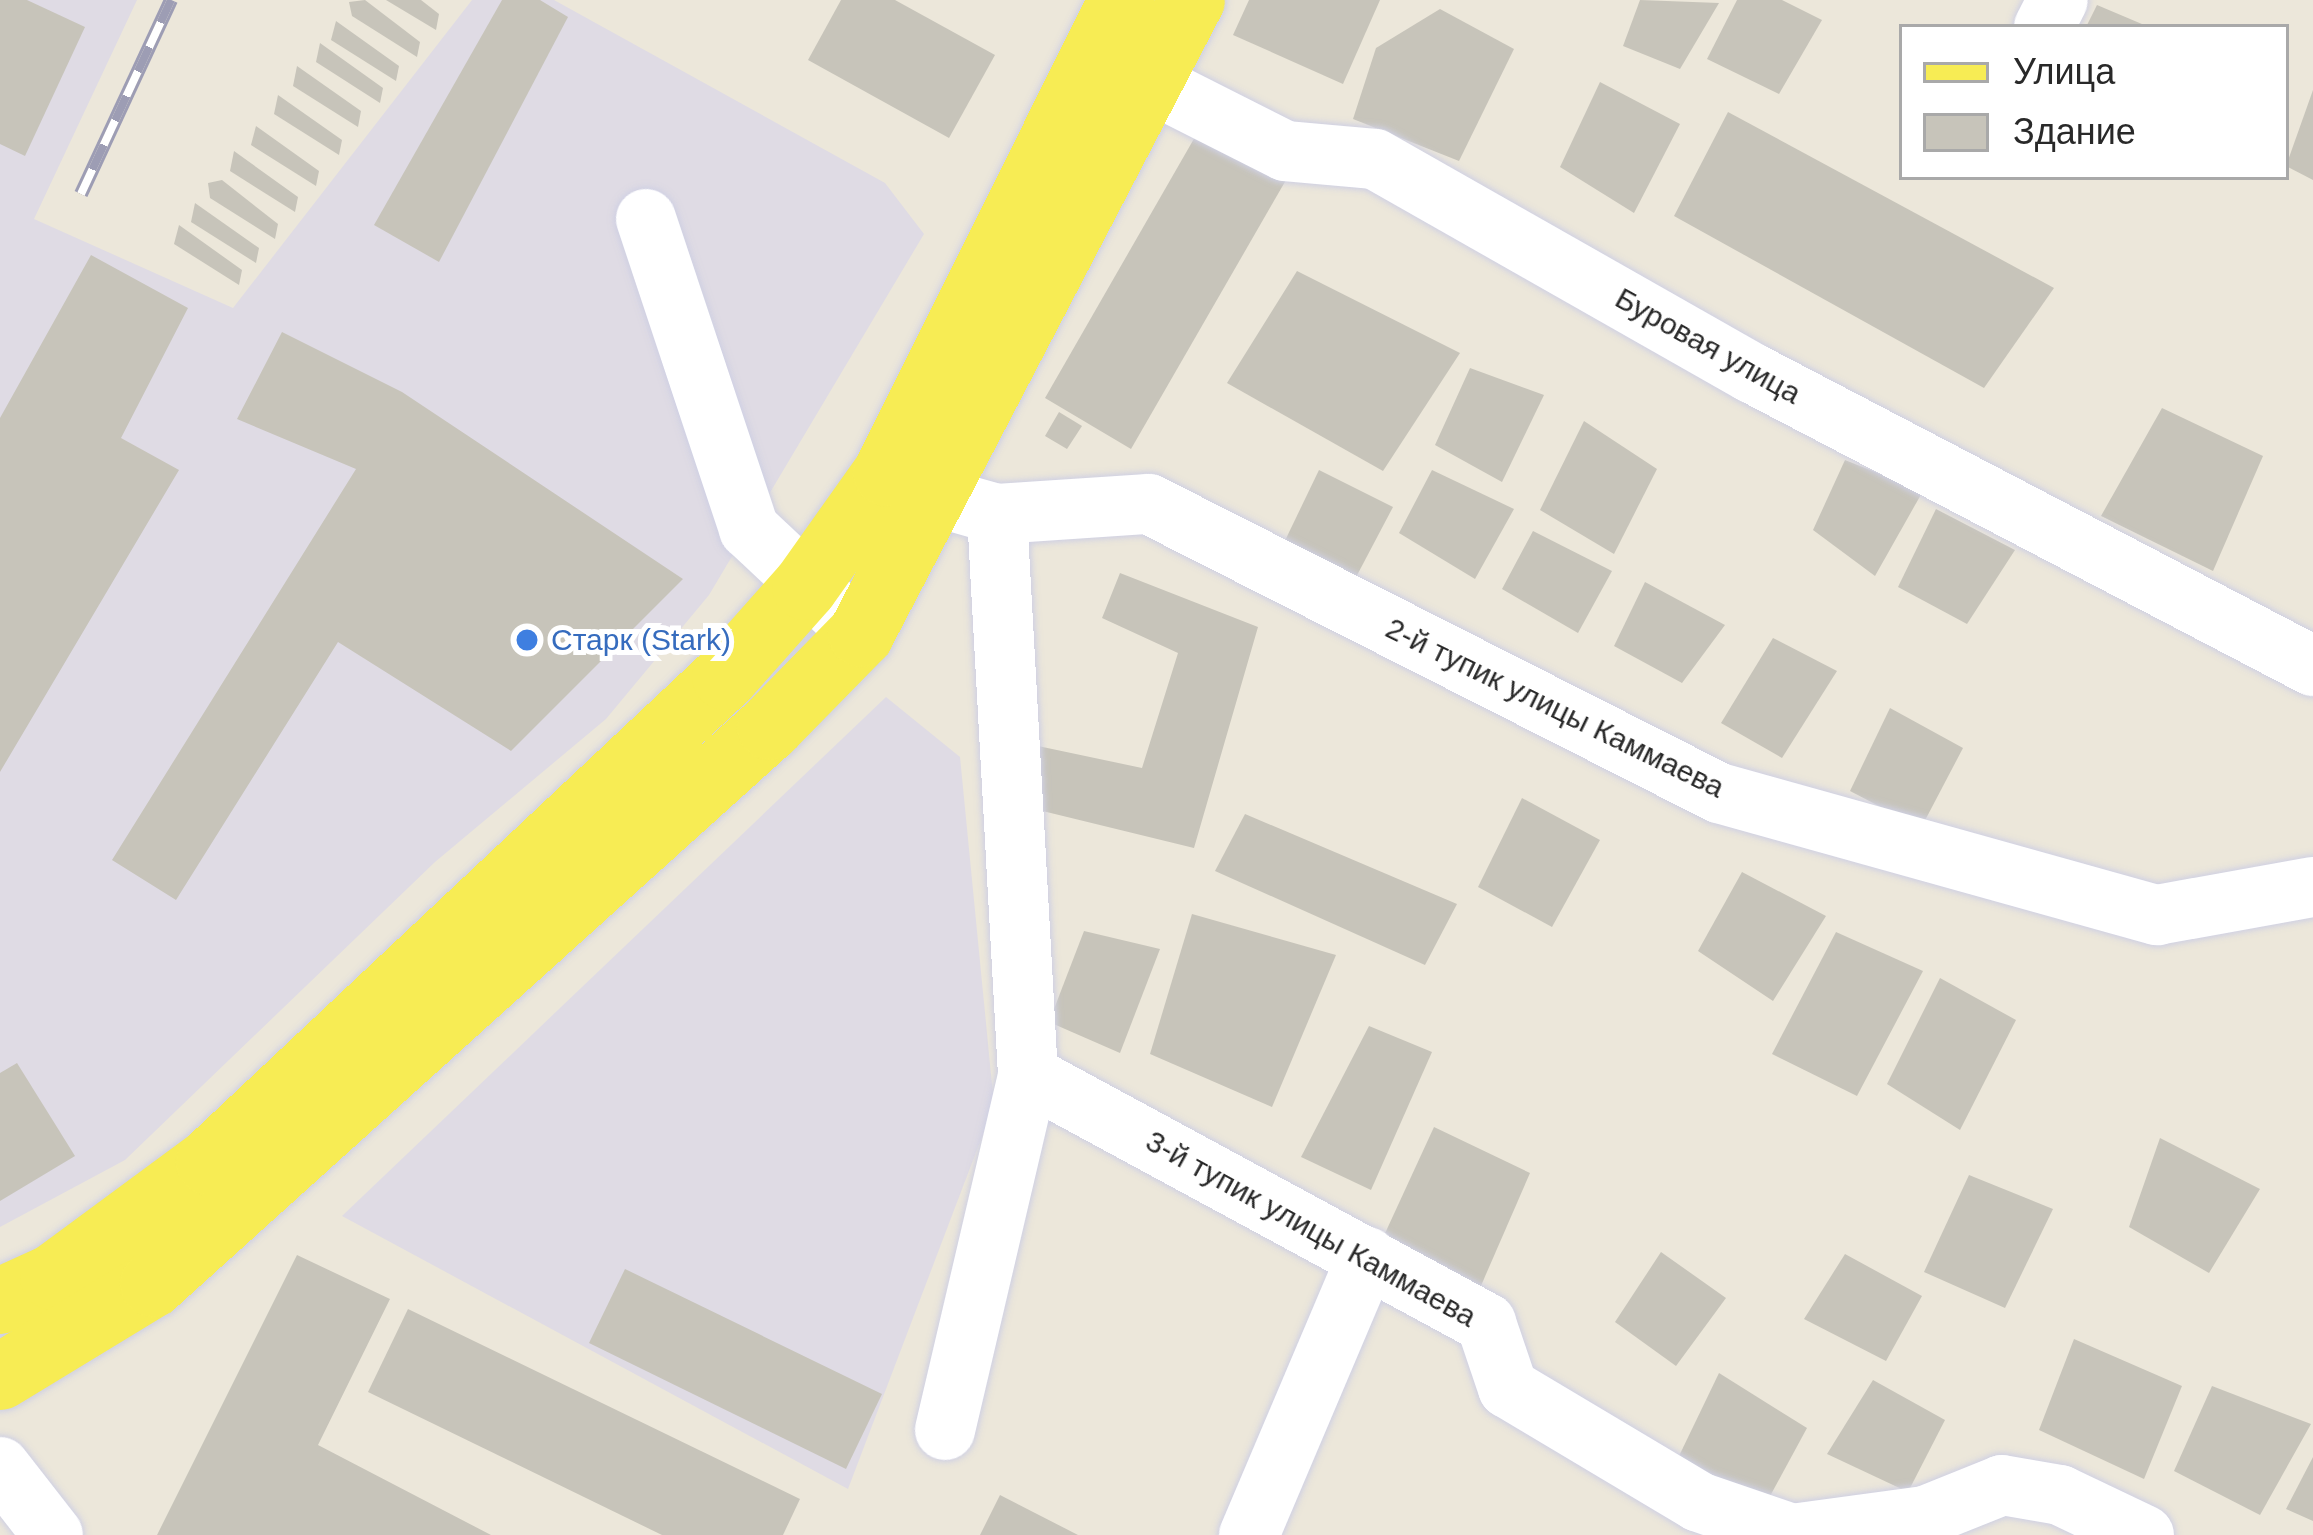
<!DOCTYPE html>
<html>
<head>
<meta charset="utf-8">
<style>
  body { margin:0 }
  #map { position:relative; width:2313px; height:1535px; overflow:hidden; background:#ece7da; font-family:Helvetica,sans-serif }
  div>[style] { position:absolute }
  .industrial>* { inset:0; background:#dfdbe4 }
  .building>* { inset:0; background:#c7c4ba }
  .roads { filter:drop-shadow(0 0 3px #cfd0e3) drop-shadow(0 0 3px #cfd0e3) }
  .minor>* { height:60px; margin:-30px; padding:0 30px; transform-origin:30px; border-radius:30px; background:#fff }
  .major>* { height:66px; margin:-33px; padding:0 33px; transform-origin:33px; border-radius:33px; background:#f7ec54 }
  .rail>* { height:14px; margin-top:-7px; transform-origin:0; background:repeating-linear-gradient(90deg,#fff 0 27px,#9d9db4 0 54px); box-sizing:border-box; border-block:3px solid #9d9db4 }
  .dots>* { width:33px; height:33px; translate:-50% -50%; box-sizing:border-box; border:6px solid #fff; border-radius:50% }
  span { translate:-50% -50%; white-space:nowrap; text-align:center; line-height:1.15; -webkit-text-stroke:10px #fff; paint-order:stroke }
  .street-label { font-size:30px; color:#292929 }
  .shop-label { font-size:30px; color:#366cbe }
  .left { translate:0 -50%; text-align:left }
  .legend { position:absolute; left:1899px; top:24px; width:390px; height:156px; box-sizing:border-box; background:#fff; border:3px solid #a9a9a9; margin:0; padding:15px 21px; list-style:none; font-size:36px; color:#292929 }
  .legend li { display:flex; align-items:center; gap:24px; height:60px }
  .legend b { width:60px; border:3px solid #a9a9a9 }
</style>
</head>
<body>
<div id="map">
  <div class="industrial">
    <i style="clip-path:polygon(0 0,137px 0,34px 219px,233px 308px,472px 0,554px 0,885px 183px,924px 234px,709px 595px,606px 719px,435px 862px,125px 1160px,0 1227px)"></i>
    <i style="clip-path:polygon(886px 697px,960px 757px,994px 1105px,848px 1489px,342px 1216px)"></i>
  </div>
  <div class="building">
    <i style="clip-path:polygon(0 0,27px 0,85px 27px,25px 156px,0 144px)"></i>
    <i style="clip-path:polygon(365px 0,420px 42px,417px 57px,352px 16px,349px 2px)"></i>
    <i style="clip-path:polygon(386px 0,421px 0,439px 14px,436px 30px)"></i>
    <i style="clip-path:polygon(502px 0,540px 0,568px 17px,439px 262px,374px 225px)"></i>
    <i style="clip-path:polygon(841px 0,895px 0,995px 55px,949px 138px,808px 60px)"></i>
    <i style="clip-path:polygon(1249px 0,1380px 0,1343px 84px,1233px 35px)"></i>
    <i style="clip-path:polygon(1640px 0,1719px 3px,1680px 69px,1623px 46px)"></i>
    <i style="clip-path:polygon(1737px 0,1782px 0,1822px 20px,1779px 94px,1707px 59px)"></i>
    <i style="clip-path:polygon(2097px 5px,2149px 27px,2086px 27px)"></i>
    <i style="clip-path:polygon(1440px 9px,1514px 49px,1459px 161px,1353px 119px,1376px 48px)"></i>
    <i style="clip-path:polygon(336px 21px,399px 66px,396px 81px,331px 40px)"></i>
    <i style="clip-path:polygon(320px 43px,383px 88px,380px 103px,316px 62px)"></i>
    <i style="clip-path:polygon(297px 66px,361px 111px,358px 127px,293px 86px)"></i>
    <i style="clip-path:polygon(1600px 82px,1680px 124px,1634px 213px,1560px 167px)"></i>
    <i style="clip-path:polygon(2313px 90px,2313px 180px,2286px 166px)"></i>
    <i style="clip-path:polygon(278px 95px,342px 140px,339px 155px,274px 114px)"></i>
    <i style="clip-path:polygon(1728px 112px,2054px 288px,1984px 388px,1674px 216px)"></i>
    <i style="clip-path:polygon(256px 126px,319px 171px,316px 186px,251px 145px)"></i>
    <i style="clip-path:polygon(1199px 130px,1286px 180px,1131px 449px,1045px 398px)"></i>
    <i style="clip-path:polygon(234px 151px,298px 197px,295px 212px,230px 171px)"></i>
    <i style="clip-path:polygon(222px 180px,278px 224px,275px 239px,210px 198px,208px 183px)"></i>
    <i style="clip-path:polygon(195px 203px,259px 248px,256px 263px,191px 222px)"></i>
    <i style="clip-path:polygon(179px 225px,242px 270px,239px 285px,174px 244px)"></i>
    <i style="clip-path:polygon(91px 255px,188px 308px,121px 438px,179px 470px,0 772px,0 418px)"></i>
    <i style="clip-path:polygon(1297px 271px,1460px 353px,1383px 471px,1227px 383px)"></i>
    <i style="clip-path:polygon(282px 332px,402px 392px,683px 579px,511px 751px,338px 642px,176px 900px,112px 860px,356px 469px,237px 419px)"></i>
    <i style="clip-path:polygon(1470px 368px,1544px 395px,1502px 482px,1435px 445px)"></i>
    <i style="clip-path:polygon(2162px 408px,2263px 456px,2213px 571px,2101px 516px)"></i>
    <i style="clip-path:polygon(1059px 412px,1082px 426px,1067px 449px,1045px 436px)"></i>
    <i style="clip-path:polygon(1584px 421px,1657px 469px,1614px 554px,1540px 510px)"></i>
    <i style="clip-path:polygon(1845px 460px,1923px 491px,1875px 576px,1813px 530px)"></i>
    <i style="clip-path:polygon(1319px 470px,1393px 507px,1354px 581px,1280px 551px)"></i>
    <i style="clip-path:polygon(1432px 470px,1514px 509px,1475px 579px,1399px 533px)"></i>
    <i style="clip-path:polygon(1936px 509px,2015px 550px,1967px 624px,1898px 587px)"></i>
    <i style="clip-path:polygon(1533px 531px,1612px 571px,1578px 633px,1502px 589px)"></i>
    <i style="clip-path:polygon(1120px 573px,1258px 627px,1194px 848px,1014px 804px,1019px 742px,1142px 768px,1178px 653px,1102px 618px)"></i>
    <i style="clip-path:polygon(1645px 582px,1725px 625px,1682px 683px,1614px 646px)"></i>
    <i style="clip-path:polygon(1773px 638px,1837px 671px,1782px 758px,1721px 723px)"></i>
    <i style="clip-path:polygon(1890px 708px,1963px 748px,1921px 828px,1850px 791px)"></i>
    <i style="clip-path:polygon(1522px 798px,1600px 840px,1552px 927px,1478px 887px)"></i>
    <i style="clip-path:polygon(1245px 814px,1457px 904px,1425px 965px,1215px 871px)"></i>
    <i style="clip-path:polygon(1742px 872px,1826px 916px,1773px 1001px,1698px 951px)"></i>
    <i style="clip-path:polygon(1192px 914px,1336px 955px,1272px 1107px,1150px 1054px)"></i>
    <i style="clip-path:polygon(1084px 931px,1160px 949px,1120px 1053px,1049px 1022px)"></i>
    <i style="clip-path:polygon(1836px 932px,1923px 971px,1857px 1096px,1772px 1054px)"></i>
    <i style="clip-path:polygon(1940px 978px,2016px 1020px,1960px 1130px,1887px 1084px)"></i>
    <i style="clip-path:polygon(1369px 1026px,1432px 1052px,1371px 1190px,1301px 1157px)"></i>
    <i style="clip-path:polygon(17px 1063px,75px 1156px,0 1201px,0 1073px)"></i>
    <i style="clip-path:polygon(1434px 1127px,1530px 1173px,1480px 1288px,1381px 1242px)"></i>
    <i style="clip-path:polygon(2160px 1138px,2260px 1189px,2209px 1273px,2129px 1227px)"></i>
    <i style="clip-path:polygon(1969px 1175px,2053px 1209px,2005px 1308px,1924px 1272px)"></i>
    <i style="clip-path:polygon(1661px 1252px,1726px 1298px,1676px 1366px,1615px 1322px)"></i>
    <i style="clip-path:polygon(1845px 1254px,1922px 1296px,1886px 1361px,1804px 1319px)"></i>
    <i style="clip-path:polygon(297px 1255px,390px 1299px,318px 1445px,491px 1535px,157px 1535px)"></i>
    <i style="clip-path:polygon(625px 1269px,882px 1394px,846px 1469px,589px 1343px)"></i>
    <i style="clip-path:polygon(408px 1309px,800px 1499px,783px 1535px,662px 1535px,368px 1392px)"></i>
    <i style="clip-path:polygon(2074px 1339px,2182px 1386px,2144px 1479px,2039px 1430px)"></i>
    <i style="clip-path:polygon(1719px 1373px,1807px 1428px,1763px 1509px,1679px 1456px)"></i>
    <i style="clip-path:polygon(1873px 1380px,1945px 1420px,1908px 1492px,1827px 1454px)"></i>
    <i style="clip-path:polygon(2212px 1386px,2311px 1424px,2260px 1515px,2174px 1471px)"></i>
    <i style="clip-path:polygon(2313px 1457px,2313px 1521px,2286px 1509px)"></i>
    <i style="clip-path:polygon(1000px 1495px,1078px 1535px,980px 1535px)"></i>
  </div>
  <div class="roads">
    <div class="minor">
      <i style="left:2044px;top:27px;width:30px;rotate:-63deg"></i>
      <i style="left:1107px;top:61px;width:199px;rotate:26.8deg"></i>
      <i style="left:1285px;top:151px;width:90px;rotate:5.1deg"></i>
      <i style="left:1375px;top:159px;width:434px;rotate:29.6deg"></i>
      <i style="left:1752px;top:373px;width:633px;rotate:27.58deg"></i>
      <i style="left:646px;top:219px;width:327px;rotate:71.6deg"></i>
      <i style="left:749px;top:529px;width:154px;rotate:43.2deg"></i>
      <i style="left:958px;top:503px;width:41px;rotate:15.8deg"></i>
      <i style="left:997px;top:514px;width:152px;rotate:-3.8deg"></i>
      <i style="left:1149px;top:504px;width:639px;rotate:26.89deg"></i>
      <i style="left:1719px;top:793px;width:455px;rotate:15.6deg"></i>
      <i style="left:2157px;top:915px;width:158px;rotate:-10.2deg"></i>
      <i style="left:997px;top:514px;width:562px;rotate:86.84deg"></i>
      <i style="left:1028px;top:1075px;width:521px;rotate:28.43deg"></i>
      <i style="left:1486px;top:1323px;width:69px;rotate:71.3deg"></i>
      <i style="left:1508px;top:1388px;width:222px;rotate:30.8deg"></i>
      <i style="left:1699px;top:1502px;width:98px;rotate:19deg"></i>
      <i style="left:1792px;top:1534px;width:134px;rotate:-7.7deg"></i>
      <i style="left:1925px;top:1516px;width:83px;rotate:-21.9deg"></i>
      <i style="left:2002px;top:1485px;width:59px;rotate:9.8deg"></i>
      <i style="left:2060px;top:1495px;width:93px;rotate:25.5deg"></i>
      <i style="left:945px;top:1430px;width:365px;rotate:-76.8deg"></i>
      <i style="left:0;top:1467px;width:86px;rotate:52.1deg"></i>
      <i style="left:1249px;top:1535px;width:302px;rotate:-67deg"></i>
    </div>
    <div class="major">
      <i style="left:0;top:1301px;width:58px;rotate:-24.4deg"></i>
      <i style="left:53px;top:1277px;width:194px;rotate:-36.4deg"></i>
      <i style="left:209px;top:1162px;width:708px;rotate:-43.23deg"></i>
      <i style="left:725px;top:677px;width:120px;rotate:-48.4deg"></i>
      <i style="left:805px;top:587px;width:140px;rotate:-54.6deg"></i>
      <i style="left:886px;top:473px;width:529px;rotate:-63.48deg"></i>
      <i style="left:0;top:1377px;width:179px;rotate:-31.3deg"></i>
      <i style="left:153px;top:1284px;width:831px;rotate:-42.07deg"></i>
      <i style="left:770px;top:727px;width:130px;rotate:-45.6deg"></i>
      <i style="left:861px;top:634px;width:715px;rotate:-62.43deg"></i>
    </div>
  </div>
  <div class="rail">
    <i style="left:81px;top:194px;width:214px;rotate:-65.1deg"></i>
  </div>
  <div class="dots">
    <i style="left:527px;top:640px;background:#3f7fe0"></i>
  </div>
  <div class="street-label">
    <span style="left:1708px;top:346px;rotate:29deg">Буровая улица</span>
    <span style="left:1555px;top:708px;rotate:26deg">2-й тупик улицы Каммаева</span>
    <span style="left:1311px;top:1229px;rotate:29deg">3-й тупик улицы Каммаева</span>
  </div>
  <div class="shop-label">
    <span class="left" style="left:551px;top:640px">Старк (Stark)</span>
  </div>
  <ul class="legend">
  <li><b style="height:15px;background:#f7ec54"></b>Улица</li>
  <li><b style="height:33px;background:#c7c4ba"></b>Здание</li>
  </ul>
</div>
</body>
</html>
